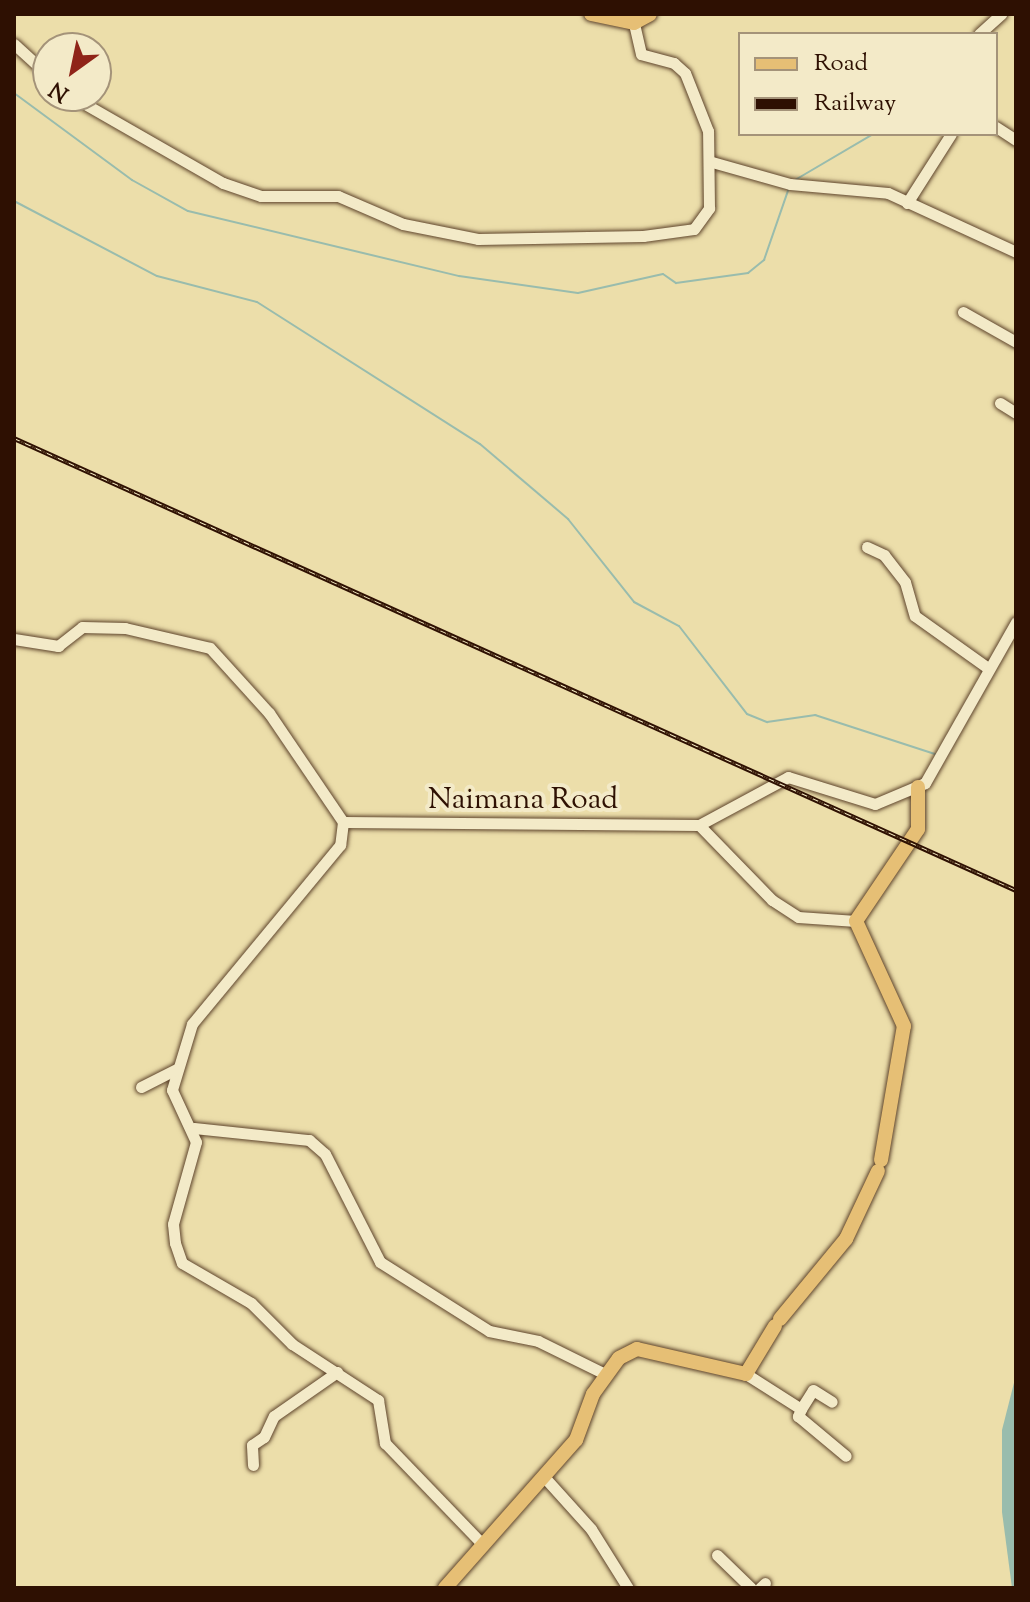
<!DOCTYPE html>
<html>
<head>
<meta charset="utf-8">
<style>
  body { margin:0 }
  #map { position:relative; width:1030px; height:1602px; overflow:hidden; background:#ecdeaa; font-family:"Sorts Mill Goudy",serif }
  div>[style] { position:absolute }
  .water>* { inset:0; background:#99bcad }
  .stream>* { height:2px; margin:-1px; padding:0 1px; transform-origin:1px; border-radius:1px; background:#99bcad }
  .roads { filter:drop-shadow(0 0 2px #5e442c) drop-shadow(0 0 2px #5e442c) }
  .minor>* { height:11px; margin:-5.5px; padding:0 5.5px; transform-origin:5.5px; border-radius:5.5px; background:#f3eac8 }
  .major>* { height:14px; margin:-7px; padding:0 7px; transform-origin:7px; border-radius:7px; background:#e6bf75 }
  .rail>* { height:5px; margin-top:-2.5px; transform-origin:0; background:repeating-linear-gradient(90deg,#f3eac8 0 6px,#2e1002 0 12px); box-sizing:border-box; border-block:2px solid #2e1002 }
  span { translate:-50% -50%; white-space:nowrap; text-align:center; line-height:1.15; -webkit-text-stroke:8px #f3eac8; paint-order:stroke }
  .street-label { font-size:30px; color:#2e1002 }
  .frame { position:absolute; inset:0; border:16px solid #2e1002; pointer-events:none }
  .legend { position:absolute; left:738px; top:32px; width:260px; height:104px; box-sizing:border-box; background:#f3eac8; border:2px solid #a49379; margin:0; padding:10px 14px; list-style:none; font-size:24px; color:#2e1002 }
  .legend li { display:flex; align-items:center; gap:16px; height:40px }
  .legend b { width:40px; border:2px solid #a49379 }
  .north { position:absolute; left:32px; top:32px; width:80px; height:80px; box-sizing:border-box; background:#f3eac8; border:2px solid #a49379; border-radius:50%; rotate:213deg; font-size:22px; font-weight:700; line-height:32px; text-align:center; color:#2e1002 }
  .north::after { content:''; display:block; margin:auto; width:28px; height:36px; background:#8f2418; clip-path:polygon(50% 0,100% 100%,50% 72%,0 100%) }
</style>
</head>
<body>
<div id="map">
  <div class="water">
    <i style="clip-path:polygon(1016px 1375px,1016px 1588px,1012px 1588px,1002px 1512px,1002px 1430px)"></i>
  </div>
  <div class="stream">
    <i style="left:14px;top:93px;width:147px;rotate:36.4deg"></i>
    <i style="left:132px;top:180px;width:64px;rotate:29deg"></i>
    <i style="left:188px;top:211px;width:279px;rotate:13.5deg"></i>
    <i style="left:459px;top:276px;width:120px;rotate:8.1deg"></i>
    <i style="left:578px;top:293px;width:87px;rotate:-12.6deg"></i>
    <i style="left:663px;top:274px;width:16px;rotate:35deg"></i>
    <i style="left:676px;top:283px;width:73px;rotate:-7.9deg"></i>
    <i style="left:748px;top:273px;width:21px;rotate:-39deg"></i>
    <i style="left:764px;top:260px;width:76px;rotate:-70.9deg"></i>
    <i style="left:795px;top:180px;width:91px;rotate:-30.5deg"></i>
    <i style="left:14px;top:201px;width:161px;rotate:27.7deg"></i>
    <i style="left:157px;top:276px;width:103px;rotate:14.6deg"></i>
    <i style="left:257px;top:302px;width:264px;rotate:32.5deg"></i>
    <i style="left:480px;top:444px;width:116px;rotate:40.4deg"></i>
    <i style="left:568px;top:519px;width:106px;rotate:51.5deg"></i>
    <i style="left:634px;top:602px;width:51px;rotate:28.1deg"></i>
    <i style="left:679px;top:626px;width:111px;rotate:52.3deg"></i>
    <i style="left:747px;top:714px;width:22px;rotate:22deg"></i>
    <i style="left:767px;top:722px;width:49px;rotate:-8.3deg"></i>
    <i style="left:815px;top:715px;width:126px;rotate:18deg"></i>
  </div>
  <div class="roads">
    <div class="minor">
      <i style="left:979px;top:34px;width:30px;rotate:-42deg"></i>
      <i style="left:14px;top:44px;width:46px;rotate:42.4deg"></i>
      <i style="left:71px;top:96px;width:175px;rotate:29.8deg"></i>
      <i style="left:223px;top:183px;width:40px;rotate:18.9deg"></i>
      <i style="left:261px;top:196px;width:77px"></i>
      <i style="left:338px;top:196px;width:71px;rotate:23.3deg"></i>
      <i style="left:403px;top:224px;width:76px;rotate:11.3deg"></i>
      <i style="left:478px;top:239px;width:165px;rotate:-1deg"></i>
      <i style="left:643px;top:236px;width:51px;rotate:-7.8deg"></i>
      <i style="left:694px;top:229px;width:26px;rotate:-54deg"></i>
      <i style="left:709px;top:208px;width:77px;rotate:-90.7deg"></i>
      <i style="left:708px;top:131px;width:62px;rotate:-111.6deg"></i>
      <i style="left:685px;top:73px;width:15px;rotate:-138deg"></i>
      <i style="left:674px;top:63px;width:34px;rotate:-165deg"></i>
      <i style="left:641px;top:54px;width:32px;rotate:-103deg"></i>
      <i style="left:996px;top:127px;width:24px;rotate:33deg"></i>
      <i style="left:712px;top:162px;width:81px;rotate:15.8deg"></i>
      <i style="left:790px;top:184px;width:98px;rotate:5.2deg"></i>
      <i style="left:888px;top:193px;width:141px;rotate:24.7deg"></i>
      <i style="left:907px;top:203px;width:82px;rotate:-57.5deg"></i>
      <i style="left:963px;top:312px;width:61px;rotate:29.5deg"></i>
      <i style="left:1000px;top:403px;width:19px;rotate:32deg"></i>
      <i style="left:867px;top:547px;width:19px;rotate:25deg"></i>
      <i style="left:884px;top:555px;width:34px;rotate:52deg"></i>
      <i style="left:905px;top:582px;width:35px;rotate:74deg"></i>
      <i style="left:915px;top:616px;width:90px;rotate:35.5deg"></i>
      <i style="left:14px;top:639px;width:45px;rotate:9deg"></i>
      <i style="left:58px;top:646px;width:31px;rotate:-38deg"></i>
      <i style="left:82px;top:627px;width:43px;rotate:1.3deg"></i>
      <i style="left:125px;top:628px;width:87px;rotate:13.2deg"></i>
      <i style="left:210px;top:648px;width:88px;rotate:47.8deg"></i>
      <i style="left:269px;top:713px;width:132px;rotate:55.8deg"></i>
      <i style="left:343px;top:822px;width:356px;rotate:0.5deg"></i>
      <i style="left:699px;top:825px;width:101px;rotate:-28.3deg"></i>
      <i style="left:788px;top:777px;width:91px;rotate:17.2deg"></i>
      <i style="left:875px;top:804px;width:54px;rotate:-22.8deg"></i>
      <i style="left:925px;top:783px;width:185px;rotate:-60.5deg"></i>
      <i style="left:343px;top:822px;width:23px;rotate:97deg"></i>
      <i style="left:340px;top:845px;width:232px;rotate:129.6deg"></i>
      <i style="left:192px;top:1024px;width:69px;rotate:106.9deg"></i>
      <i style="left:172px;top:1090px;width:57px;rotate:65.2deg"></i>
      <i style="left:196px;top:1142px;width:85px;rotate:105.7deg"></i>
      <i style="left:173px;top:1224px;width:19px;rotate:84deg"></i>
      <i style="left:175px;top:1243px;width:21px;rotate:71deg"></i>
      <i style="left:182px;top:1263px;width:80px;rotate:30.1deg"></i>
      <i style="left:251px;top:1303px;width:58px;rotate:45deg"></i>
      <i style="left:292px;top:1344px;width:103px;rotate:33.1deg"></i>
      <i style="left:378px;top:1400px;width:44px;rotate:80.8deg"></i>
      <i style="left:385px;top:1443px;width:141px;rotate:46.1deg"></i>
      <i style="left:699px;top:825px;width:105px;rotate:45.8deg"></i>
      <i style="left:772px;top:900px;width:31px;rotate:33deg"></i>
      <i style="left:798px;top:917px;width:58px;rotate:3.9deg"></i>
      <i style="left:141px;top:1087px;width:39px;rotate:-27deg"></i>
      <i style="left:194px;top:1128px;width:116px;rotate:6deg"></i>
      <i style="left:309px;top:1140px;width:21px;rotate:41deg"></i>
      <i style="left:325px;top:1154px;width:121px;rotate:63deg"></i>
      <i style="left:380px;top:1262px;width:129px;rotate:32.3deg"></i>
      <i style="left:489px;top:1331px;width:50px;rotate:11.5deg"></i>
      <i style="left:538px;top:1341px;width:75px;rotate:26.2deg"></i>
      <i style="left:746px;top:1374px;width:65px;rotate:32.5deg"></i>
      <i style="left:801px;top:1409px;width:22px;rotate:-58deg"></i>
      <i style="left:813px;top:1390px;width:22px;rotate:32deg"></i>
      <i style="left:801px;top:1409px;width:8px;rotate:113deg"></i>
      <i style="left:798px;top:1416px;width:62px;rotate:39.8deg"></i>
      <i style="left:253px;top:1465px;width:20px;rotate:-93deg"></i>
      <i style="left:252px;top:1445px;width:14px;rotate:-34deg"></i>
      <i style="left:264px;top:1437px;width:23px;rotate:-65deg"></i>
      <i style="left:274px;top:1416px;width:77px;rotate:-34.9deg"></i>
      <i style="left:546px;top:1479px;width:67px;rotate:48deg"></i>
      <i style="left:591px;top:1529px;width:70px;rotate:57.9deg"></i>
      <i style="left:717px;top:1555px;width:47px;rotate:44.1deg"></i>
      <i style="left:760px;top:1588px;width:7px;rotate:-45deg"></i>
    </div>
    <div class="major">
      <i style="left:591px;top:14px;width:44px;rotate:11.8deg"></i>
      <i style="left:634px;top:23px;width:18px;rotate:-29deg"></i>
      <i style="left:881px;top:1160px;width:136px;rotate:-80.3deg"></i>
      <i style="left:904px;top:1026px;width:115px;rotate:-114.6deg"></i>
      <i style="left:856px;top:921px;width:111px;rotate:-56deg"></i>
      <i style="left:918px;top:829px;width:42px;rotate:-90deg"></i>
      <i style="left:780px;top:1319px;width:104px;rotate:-50.5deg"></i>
      <i style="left:846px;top:1239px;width:75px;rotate:-64.8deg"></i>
      <i style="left:445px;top:1588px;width:198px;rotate:-48.5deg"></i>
      <i style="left:576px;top:1440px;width:49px;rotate:-69.7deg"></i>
      <i style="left:593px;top:1394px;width:44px;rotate:-54.2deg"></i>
      <i style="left:619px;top:1358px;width:20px;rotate:-27deg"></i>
      <i style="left:637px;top:1349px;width:112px;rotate:12.9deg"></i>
      <i style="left:746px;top:1374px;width:56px;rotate:-58.9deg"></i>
    </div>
  </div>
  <div class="rail">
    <i style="left:14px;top:438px;width:1099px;rotate:24.28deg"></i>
  </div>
  <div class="street-label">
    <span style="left:523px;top:801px">Naimana Road</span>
  </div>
  <div class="frame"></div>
  <ul class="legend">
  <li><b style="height:10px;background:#e6bf75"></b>Road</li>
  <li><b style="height:10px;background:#2e1002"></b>Railway</li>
  </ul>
  <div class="north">N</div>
</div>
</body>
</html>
